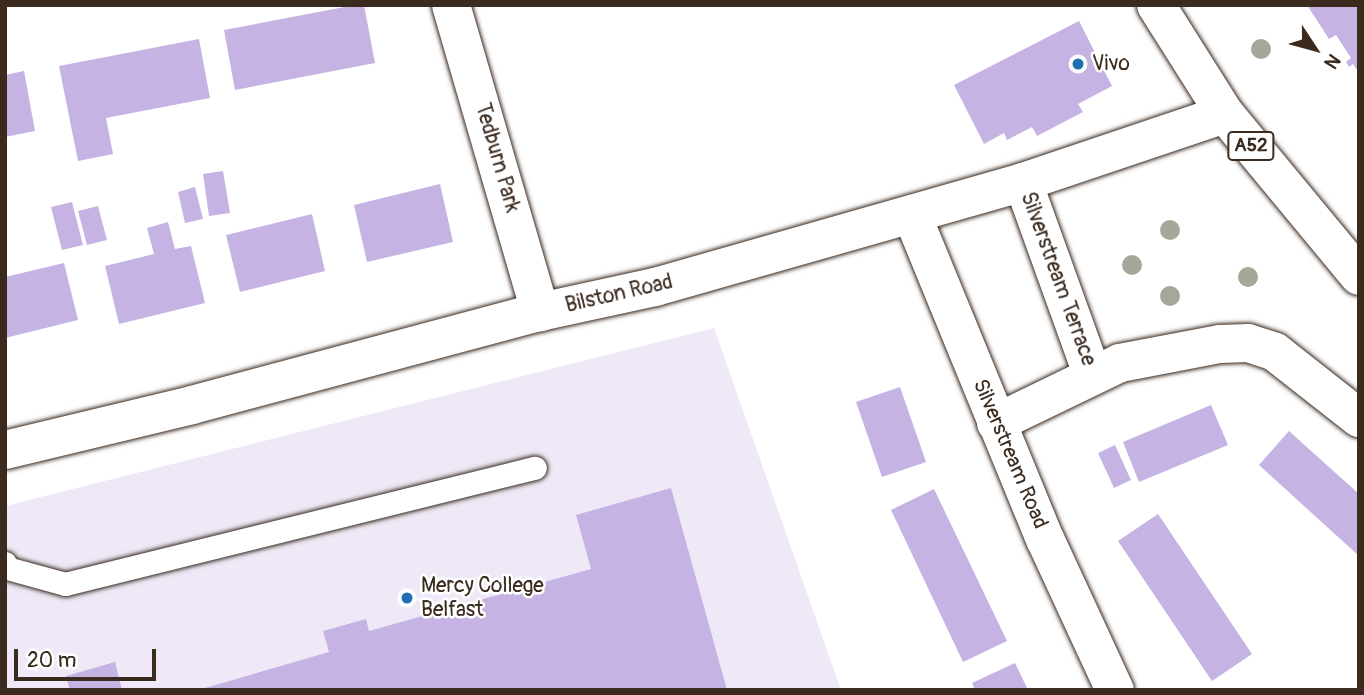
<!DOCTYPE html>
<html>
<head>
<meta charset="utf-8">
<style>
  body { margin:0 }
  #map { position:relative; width:1364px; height:695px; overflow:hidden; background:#fff; font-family:Pangolin,sans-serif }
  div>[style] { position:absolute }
  .built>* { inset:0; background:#eee8f7 }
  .building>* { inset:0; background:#c5b3e4 }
  .roads { filter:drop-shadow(0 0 2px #3b2a1e) drop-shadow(0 0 2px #3b2a1e) }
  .service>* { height:23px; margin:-11.5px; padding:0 11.5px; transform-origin:11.5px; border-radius:11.5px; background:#fff }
  .minor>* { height:38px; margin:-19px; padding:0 19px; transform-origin:19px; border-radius:19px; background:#fff }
  .primary>* { height:38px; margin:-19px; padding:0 19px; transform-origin:19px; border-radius:19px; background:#fff }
  .trees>* { width:20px; height:20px; margin:-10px; border-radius:50%; background:#a4a899 }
  .dots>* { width:19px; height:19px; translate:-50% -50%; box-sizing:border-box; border:4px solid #fff; border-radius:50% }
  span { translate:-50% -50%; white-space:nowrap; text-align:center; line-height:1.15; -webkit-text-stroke:5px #fff; paint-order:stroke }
  .shield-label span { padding:2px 5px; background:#fff; border:2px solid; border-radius:5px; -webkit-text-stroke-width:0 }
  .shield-label { font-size:19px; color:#3b2a1e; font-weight:700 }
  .poi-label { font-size:21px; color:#3b2a1e }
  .left { translate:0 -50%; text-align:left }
  .street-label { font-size:21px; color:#3b2a1e }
  .frame { position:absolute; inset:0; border:7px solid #3b2a1e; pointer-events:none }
  .north { position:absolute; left:1280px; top:14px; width:70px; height:70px; -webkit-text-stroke:5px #fff; paint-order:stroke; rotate:126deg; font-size:19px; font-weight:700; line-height:28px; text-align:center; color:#3b2a1e }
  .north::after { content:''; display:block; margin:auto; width:24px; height:32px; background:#3b2a1e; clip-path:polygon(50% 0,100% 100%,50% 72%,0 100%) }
  .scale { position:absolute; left:14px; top:649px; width:142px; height:32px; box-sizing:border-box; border:4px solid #3b2a1e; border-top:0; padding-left:9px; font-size:21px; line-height:24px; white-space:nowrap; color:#3b2a1e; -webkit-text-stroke:5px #fff; paint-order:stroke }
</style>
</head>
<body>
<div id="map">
  <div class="built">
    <i style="clip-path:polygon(714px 328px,841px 690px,5px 690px,5px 506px)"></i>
  </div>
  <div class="building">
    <i style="clip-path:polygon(355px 5px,364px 5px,375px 63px,235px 90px,224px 30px)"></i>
    <i style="clip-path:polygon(1307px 5px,1359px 5px,1359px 73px,1353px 64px,1349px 67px,1346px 62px,1351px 58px,1336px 35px,1329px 39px)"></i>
    <i style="clip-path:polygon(1079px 21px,1112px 86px,1078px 104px,1083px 112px,1037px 136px,1032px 127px,1007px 140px,1004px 133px,984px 144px,954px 85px)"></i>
    <i style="clip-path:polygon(199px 39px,210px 98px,106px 118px,113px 154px,78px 161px,59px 66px)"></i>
    <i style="clip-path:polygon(24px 71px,35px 131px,5px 137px,5px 75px)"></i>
    <i style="clip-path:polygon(223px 171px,230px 213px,209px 216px,203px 174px)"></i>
    <i style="clip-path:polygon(440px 184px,453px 242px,367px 262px,354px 205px)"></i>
    <i style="clip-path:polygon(195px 187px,203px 219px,185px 223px,178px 192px)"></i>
    <i style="clip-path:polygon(72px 202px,83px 245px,62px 250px,51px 207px)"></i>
    <i style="clip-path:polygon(98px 206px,107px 240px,87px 245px,78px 211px)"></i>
    <i style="clip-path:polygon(312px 214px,325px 271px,240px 292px,226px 235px)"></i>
    <i style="clip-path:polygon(168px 222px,175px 249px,191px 246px,205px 303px,119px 324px,105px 266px,154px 254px,147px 228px)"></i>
    <i style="clip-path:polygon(64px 263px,78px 320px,5px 338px,5px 277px)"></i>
    <i style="clip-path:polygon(900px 387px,926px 462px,882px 477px,856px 402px)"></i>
    <i style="clip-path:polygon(1211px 405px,1228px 445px,1139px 482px,1123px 442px)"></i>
    <i style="clip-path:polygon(1289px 431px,1359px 494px,1359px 556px,1259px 465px)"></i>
    <i style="clip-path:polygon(1115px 445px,1131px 480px,1114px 488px,1098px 453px)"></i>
    <i style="clip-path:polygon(671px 488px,727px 690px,198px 690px,329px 652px,323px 631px,366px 619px,369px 631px,591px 569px,576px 515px)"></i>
    <i style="clip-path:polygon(934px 489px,1007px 641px,963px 662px,891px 510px)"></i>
    <i style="clip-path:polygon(1158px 514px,1252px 654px,1212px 681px,1118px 541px)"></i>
    <i style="clip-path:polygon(115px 662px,122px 690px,70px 690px,66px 676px)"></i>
    <i style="clip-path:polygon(1015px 663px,1028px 690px,975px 690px,972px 683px)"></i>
  </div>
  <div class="roads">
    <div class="service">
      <i style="left:5px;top:563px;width:5px;rotate:68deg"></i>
      <i style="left:7px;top:568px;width:60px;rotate:15.4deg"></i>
      <i style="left:65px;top:584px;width:484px;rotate:-13.9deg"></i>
    </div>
    <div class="minor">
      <i style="left:451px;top:5px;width:320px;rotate:73.8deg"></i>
      <i style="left:1023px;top:182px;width:206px;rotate:70.2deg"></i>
      <i style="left:912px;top:215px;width:352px;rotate:67.7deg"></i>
      <i style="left:1046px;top:541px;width:164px;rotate:65.2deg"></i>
      <i style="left:996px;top:423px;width:138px;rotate:-25.8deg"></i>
      <i style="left:1120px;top:363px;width:102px;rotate:-10.8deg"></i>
      <i style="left:1220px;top:344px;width:28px;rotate:-2deg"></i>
      <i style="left:1248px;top:343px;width:28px;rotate:18deg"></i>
      <i style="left:1275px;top:352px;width:107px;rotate:38.2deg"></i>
      <i style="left:5px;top:450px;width:192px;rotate:-13.5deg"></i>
      <i style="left:192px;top:405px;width:360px;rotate:-15deg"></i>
      <i style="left:540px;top:312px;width:118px;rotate:-12.3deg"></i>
      <i style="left:655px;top:287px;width:383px;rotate:-15.9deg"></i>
      <i style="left:1023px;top:182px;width:213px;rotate:-18.6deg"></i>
    </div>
    <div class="primary">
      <i style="left:1156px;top:5px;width:129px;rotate:57.7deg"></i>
      <i style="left:1225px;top:114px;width:210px;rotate:50.4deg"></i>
    </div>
  </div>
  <div class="trees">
    <i style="left:1261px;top:49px"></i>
    <i style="left:1170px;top:230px"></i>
    <i style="left:1132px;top:265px"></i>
    <i style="left:1248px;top:277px"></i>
    <i style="left:1170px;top:296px"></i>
  </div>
  <div class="dots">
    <i style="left:1078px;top:64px;background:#1f6fb2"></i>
    <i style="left:407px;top:598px;background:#1f6fb2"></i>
  </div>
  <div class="shield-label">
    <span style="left:1251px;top:146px">A52</span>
  </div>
  <div class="poi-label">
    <span class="left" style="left:1092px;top:64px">Vivo</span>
    <span class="left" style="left:421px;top:598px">Mercy College<br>Belfast</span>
  </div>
  <div class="street-label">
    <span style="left:497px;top:158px;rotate:74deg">Tedburn Park</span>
    <span style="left:1058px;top:279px;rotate:70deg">Silverstream Terrace</span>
    <span style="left:619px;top:294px;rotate:-13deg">Bilston Road</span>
    <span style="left:1010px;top:454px;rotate:67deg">Silverstream Road</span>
  </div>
  <div class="frame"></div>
  <div class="north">N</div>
  <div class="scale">20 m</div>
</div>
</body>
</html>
